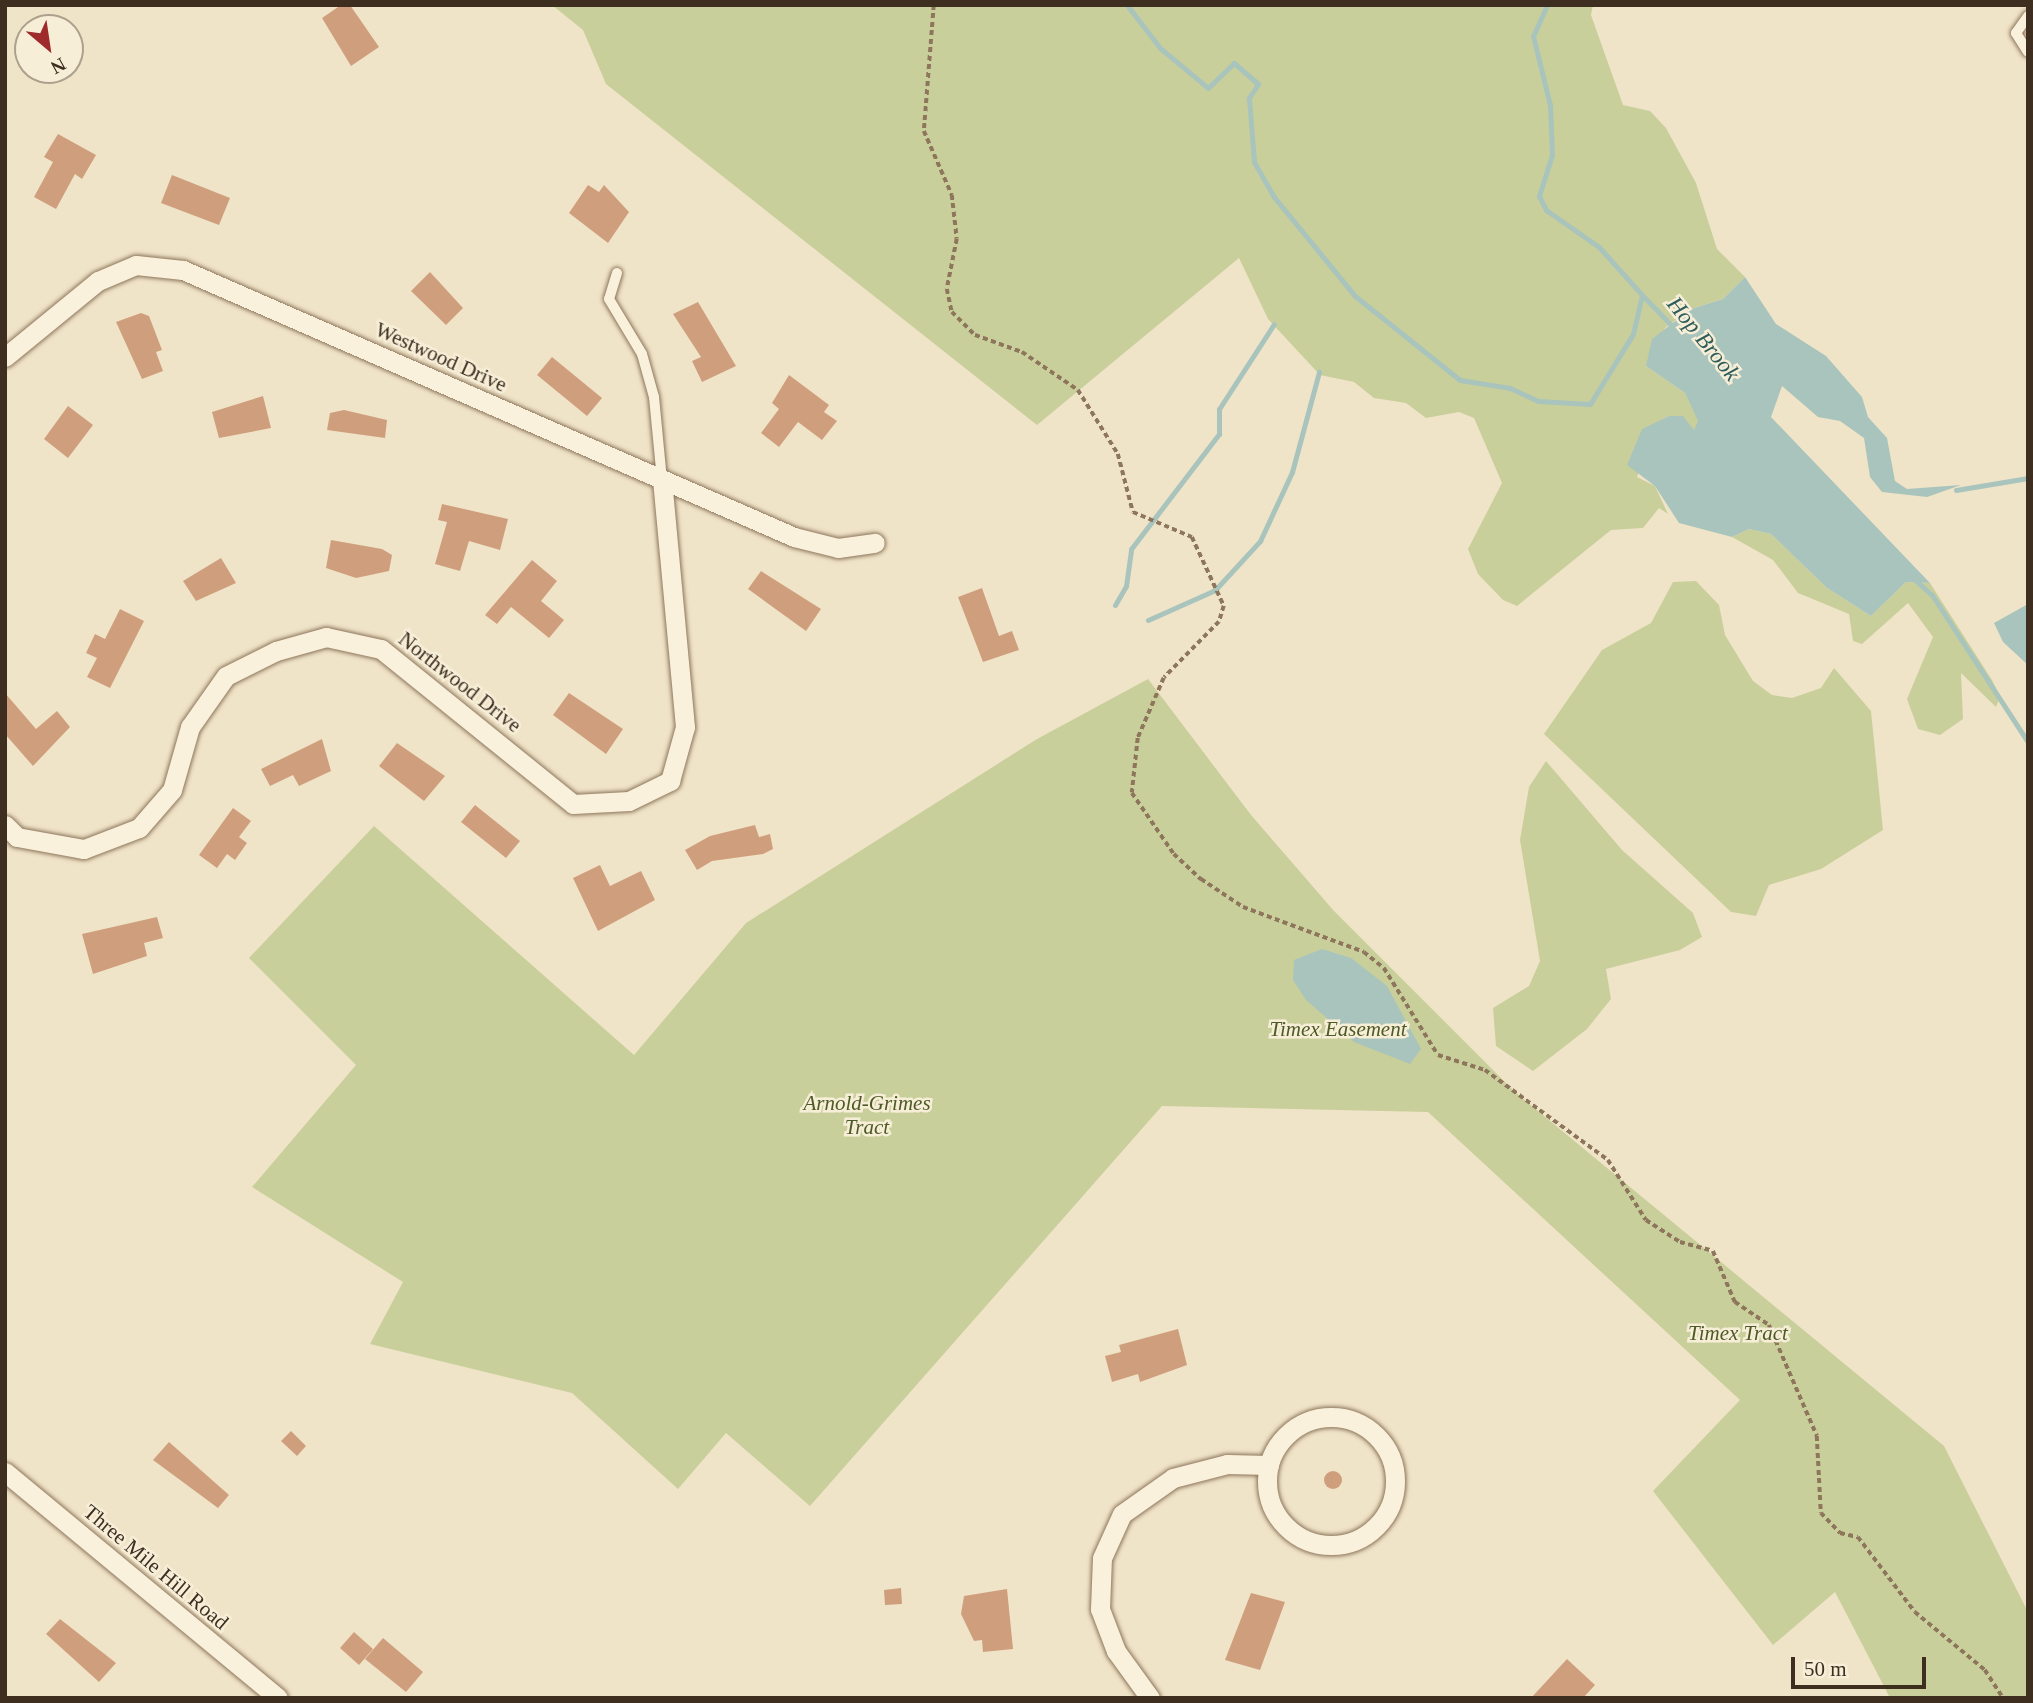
<!DOCTYPE html>
<html>
<head>
<meta charset="utf-8">
<style>
  body { margin:0 }
  #map { position:relative; width:2033px; height:1703px; overflow:hidden; background:#f0e4c8; font-family:Georgia,serif }
  div>[style] { position:absolute }
  .green>* { inset:0; background:#c9cf9b }
  .water>* { inset:0; background:#a9c4bc }
  .stream>* { height:5px; margin:-2.5px; padding:0 2.5px; transform-origin:2.5px; border-radius:2.5px; background:#a9c4bc }
  .building>* { inset:0; background:#cf9f7d }
  .round { border-radius:50% }
  .path>* { height:3.5px; margin-top:-1.75px; transform-origin:0; background:repeating-linear-gradient(90deg,#8d765c 0 5px,transparent 0 8.5px) }
  .roads { filter:drop-shadow(0 0 2px #8d765c) drop-shadow(0 0 2px #8d765c) }
  .lane>* { height:10px; margin:-5px; padding:0 5px; transform-origin:5px; border-radius:5px; background:#faf1dc }
  .street>* { height:19px; margin:-9.5px; padding:0 9.5px; transform-origin:9.5px; border-radius:9.5px; background:#faf1dc }
  .street>.ring { margin:-9.5px; padding:0; box-sizing:content-box; background:none; border:19px solid #faf1dc; border-radius:50% }
  span { translate:-50% -50%; white-space:nowrap; text-align:center; line-height:1.15; -webkit-text-stroke:5px #f7eed8; paint-order:stroke }
  .street-label { font-size:21px; color:#3d2e20 }
  .park-label { font-size:21px; color:#4d5a26; font-style:italic }
  .water-label { font-size:23px; color:#2f5d5a; font-style:italic }
  .frame { position:absolute; inset:0; border:7px solid #3d2e20; pointer-events:none }
  .north { position:absolute; left:14px; top:14px; width:70px; height:70px; box-sizing:border-box; background:#f7eed8; border:2px solid #ada18e; border-radius:50%; rotate:151deg; font-size:19px; font-weight:700; line-height:28px; text-align:center; color:#3d2e20 }
  .north::after { content:''; display:block; margin:auto; width:24px; height:32px; background:#9e2a2b; clip-path:polygon(50% 0,100% 100%,50% 72%,0 100%) }
  .scale { position:absolute; left:1791px; top:1657px; width:135px; height:32px; box-sizing:border-box; border:4px solid #3d2e20; border-top:0; padding-left:9px; font-size:21px; line-height:24px; white-space:nowrap; color:#3d2e20; -webkit-text-stroke:5px #f7eed8; paint-order:stroke }
</style>
</head>
<body>
<div id="map">
  <div class="green">
    <i style="clip-path:polygon(552px 5px,1593px 5px,1591px 15px,1623px 105px,1650px 111px,1666px 128px,1696px 183px,1717px 249px,1745px 277px,1723px 299px,1691px 309px,1665px 328px,1646px 366px,1685px 393px,1699px 421px,1694px 431px,1669px 416px,1659px 421px,1637px 477px,1655px 486px,1668px 514px,1659px 508px,1643px 528px,1611px 530px,1517px 606px,1503px 600px,1478px 574px,1468px 549px,1502px 483px,1474px 418px,1459px 412px,1426px 418px,1406px 403px,1374px 398px,1354px 382px,1320px 375px,1268px 319px,1239px 258px,1037px 425px,606px 84px,583px 30px)"></i>
    <i style="clip-path:polygon(1749px 529px,1771px 534px,1827px 588px,1871px 616px,1906px 582px,1930px 583px,1992px 680px,2000px 697px,1996px 707px,1961px 673px,1963px 719px,1940px 735px,1918px 729px,1907px 699px,1933px 637px,1908px 603px,1862px 644px,1853px 641px,1849px 614px,1798px 593px,1773px 560px,1732px 537px)"></i>
    <i style="clip-path:polygon(1696px 581px,1719px 605px,1725px 635px,1753px 681px,1772px 695px,1792px 698px,1821px 688px,1834px 668px,1871px 711px,1883px 830px,1821px 869px,1769px 885px,1756px 916px,1731px 912px,1544px 734px,1602px 650px,1651px 623px,1673px 582px)"></i>
    <i style="clip-path:polygon(1148px 679px,1251px 815px,1334px 911px,1515px 1092px,1944px 1446px,2028px 1612px,2028px 1698px,1890px 1698px,1835px 1592px,1773px 1645px,1653px 1491px,1740px 1400px,1428px 1112px,1162px 1106px,810px 1506px,726px 1433px,678px 1489px,572px 1393px,370px 1344px,403px 1282px,252px 1187px,356px 1065px,249px 958px,374px 826px,634px 1055px,746px 923px,1037px 739px)"></i>
    <i style="clip-path:polygon(1546px 761px,1622px 850px,1693px 913px,1702px 937px,1680px 950px,1606px 969px,1611px 999px,1587px 1029px,1533px 1071px,1496px 1046px,1493px 1008px,1529px 986px,1540px 961px,1520px 840px,1529px 787px)"></i>
  </div>
  <div class="water">
    <i style="clip-path:polygon(1745px 277px,1776px 324px,1826px 356px,1862px 397px,1868px 417px,1887px 438px,1895px 481px,1907px 489px,1961px 485px,1927px 497px,1882px 492px,1870px 477px,1864px 438px,1840px 421px,1818px 417px,1782px 386px,1771px 417px,1930px 583px,1906px 582px,1871px 616px,1827px 588px,1771px 534px,1749px 529px,1732px 537px,1679px 523px,1655px 486px,1627px 465px,1642px 429px,1669px 416px,1683px 416px,1694px 430px,1698px 421px,1685px 393px,1646px 366px,1652px 339px,1691px 309px,1723px 299px)"></i>
    <i style="clip-path:polygon(2028px 604px,2028px 665px,2003px 642px,1994px 623px)"></i>
    <i style="clip-path:polygon(1322px 949px,1351px 958px,1387px 986px,1421px 1049px,1410px 1064px,1354px 1042px,1306px 1000px,1293px 980px,1294px 960px)"></i>
  </div>
  <div class="stream">
    <i style="left:1127px;top:5px;width:54px;rotate:52.5deg"></i>
    <i style="left:1160px;top:48px;width:62px;rotate:39.8deg"></i>
    <i style="left:1208px;top:88px;width:36px;rotate:-44deg"></i>
    <i style="left:1234px;top:63px;width:32px;rotate:41deg"></i>
    <i style="left:1258px;top:84px;width:17px;rotate:123deg"></i>
    <i style="left:1249px;top:98px;width:64px;rotate:85.5deg"></i>
    <i style="left:1254px;top:162px;width:40px;rotate:60.3deg"></i>
    <i style="left:1274px;top:197px;width:128px;rotate:50.7deg"></i>
    <i style="left:1355px;top:296px;width:134px;rotate:38.7deg"></i>
    <i style="left:1460px;top:380px;width:51px;rotate:9.1deg"></i>
    <i style="left:1510px;top:388px;width:31px;rotate:25deg"></i>
    <i style="left:1538px;top:401px;width:52px;rotate:3.3deg"></i>
    <i style="left:1590px;top:404px;width:82px;rotate:-58.4deg"></i>
    <i style="left:1633px;top:334px;width:40px;rotate:-77deg"></i>
    <i style="left:1642px;top:295px;width:49px;rotate:45.8deg"></i>
    <i style="left:1547px;top:5px;width:34px;rotate:114deg"></i>
    <i style="left:1533px;top:36px;width:71px;rotate:76.2deg"></i>
    <i style="left:1550px;top:105px;width:50px;rotate:87.7deg"></i>
    <i style="left:1552px;top:155px;width:43px;rotate:107.6deg"></i>
    <i style="left:1539px;top:196px;width:16px;rotate:63deg"></i>
    <i style="left:1546px;top:210px;width:65px;rotate:34.9deg"></i>
    <i style="left:1599px;top:247px;width:64px;rotate:48.1deg"></i>
    <i style="left:1956px;top:490px;width:73px;rotate:-9.5deg"></i>
    <i style="left:1914px;top:579px;width:24px;rotate:42deg"></i>
    <i style="left:1932px;top:595px;width:176px;rotate:56.9deg"></i>
    <i style="left:1115px;top:605px;width:22px;rotate:-60deg"></i>
    <i style="left:1126px;top:586px;width:37px;rotate:-82deg"></i>
    <i style="left:1131px;top:549px;width:145px;rotate:-52.6deg"></i>
    <i style="left:1219px;top:434px;width:25px;rotate:-90deg"></i>
    <i style="left:1219px;top:409px;width:101px;rotate:-57.1deg"></i>
    <i style="left:1148px;top:620px;width:73px;rotate:-24.1deg"></i>
    <i style="left:1215px;top:590px;width:67px;rotate:-47.4deg"></i>
    <i style="left:1260px;top:541px;width:76px;rotate:-65.1deg"></i>
    <i style="left:1292px;top:472px;width:104px;rotate:-74.9deg"></i>
    <i style="left:2028px;top:832px;width:34px;rotate:90deg"></i>
  </div>
  <div class="building">
    <i style="clip-path:polygon(341px 5px,350px 5px,379px 47px,351px 66px,322px 18px)"></i>
    <i style="clip-path:polygon(58px 134px,96px 155px,82px 179px,75px 174px,56px 209px,34px 197px,53px 162px,44px 157px)"></i>
    <i style="clip-path:polygon(172px 175px,230px 198px,219px 225px,161px 203px)"></i>
    <i style="clip-path:polygon(588px 185px,599px 192px,604px 185px,629px 212px,608px 243px,569px 213px)"></i>
    <i style="clip-path:polygon(430px 272px,463px 308px,446px 325px,411px 291px)"></i>
    <i style="clip-path:polygon(698px 302px,736px 366px,702px 382px,692px 361px,701px 357px,673px 314px)"></i>
    <i style="clip-path:polygon(141px 313px,149px 316px,162px 350px,156px 352px,163px 371px,142px 379px,116px 322px)"></i>
    <i style="clip-path:polygon(552px 357px,602px 398px,587px 416px,537px 375px)"></i>
    <i style="clip-path:polygon(789px 375px,829px 405px,824px 412px,837px 421px,822px 440px,798px 422px,779px 447px,761px 433px,779px 409px,772px 403px)"></i>
    <i style="clip-path:polygon(263px 396px,271px 428px,219px 438px,212px 412px)"></i>
    <i style="clip-path:polygon(68px 406px,93px 425px,68px 458px,44px 439px)"></i>
    <i style="clip-path:polygon(344px 410px,387px 420px,385px 438px,327px 430px,330px 413px)"></i>
    <i style="clip-path:polygon(442px 504px,508px 519px,500px 550px,469px 541px,460px 571px,435px 564px,447px 522px,438px 520px)"></i>
    <i style="clip-path:polygon(331px 540px,382px 549px,392px 555px,389px 571px,356px 578px,326px 568px)"></i>
    <i style="clip-path:polygon(221px 558px,236px 583px,196px 601px,183px 581px)"></i>
    <i style="clip-path:polygon(532px 560px,557px 581px,541px 601px,564px 620px,549px 638px,511px 607px,497px 624px,485px 615px)"></i>
    <i style="clip-path:polygon(761px 571px,821px 609px,806px 631px,748px 589px)"></i>
    <i style="clip-path:polygon(982px 588px,999px 636px,1012px 631px,1019px 650px,983px 662px,958px 597px)"></i>
    <i style="clip-path:polygon(120px 609px,144px 621px,110px 688px,87px 677px,97px 658px,86px 653px,95px 634px,105px 639px)"></i>
    <i style="clip-path:polygon(5px 693px,36px 729px,57px 711px,70px 727px,33px 766px,5px 734px)"></i>
    <i style="clip-path:polygon(569px 693px,623px 729px,606px 754px,553px 715px)"></i>
    <i style="clip-path:polygon(322px 739px,331px 771px,299px 786px,293px 775px,270px 786px,261px 769px)"></i>
    <i style="clip-path:polygon(397px 743px,445px 776px,424px 801px,379px 766px)"></i>
    <i style="clip-path:polygon(475px 805px,520px 841px,506px 858px,461px 822px)"></i>
    <i style="clip-path:polygon(233px 808px,251px 821px,239px 837px,247px 843px,235px 860px,227px 854px,217px 868px,199px 855px)"></i>
    <i style="clip-path:polygon(755px 825px,759px 837px,770px 834px,773px 849px,763px 854px,712px 861px,697px 870px,685px 850px,710px 836px)"></i>
    <i style="clip-path:polygon(600px 865px,610px 886px,641px 871px,655px 900px,598px 931px,573px 878px)"></i>
    <i style="clip-path:polygon(157px 917px,163px 938px,144px 943px,147px 956px,93px 974px,82px 934px)"></i>
    <i style="clip-path:polygon(1178px 1329px,1187px 1365px,1140px 1382px,1138px 1374px,1112px 1382px,1105px 1356px,1121px 1352px,1119px 1345px)"></i>
    <i style="clip-path:polygon(291px 1431px,306px 1446px,297px 1456px,281px 1441px)"></i>
    <i style="clip-path:polygon(169px 1442px,229px 1495px,218px 1508px,153px 1460px)"></i>
    <i class="round" style="left:1324px;top:1471px;width:18px;height:18px"></i>
    <i style="clip-path:polygon(901px 1588px,902px 1604px,885px 1605px,884px 1590px)"></i>
    <i style="clip-path:polygon(1007px 1589px,1013px 1649px,983px 1652px,982px 1640px,974px 1641px,961px 1614px,964px 1596px)"></i>
    <i style="clip-path:polygon(1251px 1593px,1285px 1602px,1260px 1670px,1225px 1660px)"></i>
    <i style="clip-path:polygon(60px 1619px,116px 1663px,99px 1682px,46px 1634px)"></i>
    <i style="clip-path:polygon(354px 1632px,373px 1649px,359px 1665px,340px 1648px)"></i>
    <i style="clip-path:polygon(383px 1638px,423px 1672px,406px 1692px,365px 1659px)"></i>
    <i style="clip-path:polygon(1567px 1659px,1595px 1685px,1583px 1698px,1531px 1698px)"></i>
  </div>
  <div class="path">
    <i style="left:934px;top:5px;width:126px;rotate:94.5deg"></i>
    <i style="left:924px;top:131px;width:70px;rotate:66.4deg"></i>
    <i style="left:952px;top:195px;width:44px;rotate:83.5deg"></i>
    <i style="left:957px;top:239px;width:51px;rotate:101.3deg"></i>
    <i style="left:947px;top:289px;width:24px;rotate:78deg"></i>
    <i style="left:952px;top:312px;width:33px;rotate:45deg"></i>
    <i style="left:975px;top:335px;width:50px;rotate:19.9deg"></i>
    <i style="left:1022px;top:352px;width:68px;rotate:34.2deg"></i>
    <i style="left:1078px;top:390px;width:75px;rotate:58deg"></i>
    <i style="left:1118px;top:454px;width:60px;rotate:75.5deg"></i>
    <i style="left:1133px;top:512px;width:64px;rotate:23deg"></i>
    <i style="left:1192px;top:537px;width:76px;rotate:65.1deg"></i>
    <i style="left:1224px;top:606px;width:17px;rotate:107deg"></i>
    <i style="left:1219px;top:622px;width:78px;rotate:134.5deg"></i>
    <i style="left:1164px;top:678px;width:65px;rotate:113.4deg"></i>
    <i style="left:1138px;top:738px;width:55px;rotate:96.2deg"></i>
    <i style="left:1132px;top:793px;width:74px;rotate:55.5deg"></i>
    <i style="left:1174px;top:854px;width:37px;rotate:43deg"></i>
    <i style="left:1201px;top:879px;width:50px;rotate:33.7deg"></i>
    <i style="left:1243px;top:907px;width:129px;rotate:20.4deg"></i>
    <i style="left:1364px;top:952px;width:26px;rotate:39deg"></i>
    <i style="left:1384px;top:968px;width:102px;rotate:58.2deg"></i>
    <i style="left:1438px;top:1055px;width:49px;rotate:17.7deg"></i>
    <i style="left:1485px;top:1070px;width:152px;rotate:36.2deg"></i>
    <i style="left:1608px;top:1160px;width:71px;rotate:57.7deg"></i>
    <i style="left:1646px;top:1220px;width:40px;rotate:32.9deg"></i>
    <i style="left:1680px;top:1242px;width:34px;rotate:15deg"></i>
    <i style="left:1713px;top:1251px;width:56px;rotate:66.7deg"></i>
    <i style="left:1735px;top:1302px;width:41px;rotate:34.1deg"></i>
    <i style="left:1769px;top:1325px;width:121px;rotate:66.6deg"></i>
    <i style="left:1817px;top:1436px;width:77px;rotate:87deg"></i>
    <i style="left:1821px;top:1513px;width:28px;rotate:46deg"></i>
    <i style="left:1840px;top:1533px;width:18px;rotate:13deg"></i>
    <i style="left:1858px;top:1537px;width:94px;rotate:52.8deg"></i>
    <i style="left:1915px;top:1612px;width:91px;rotate:39.6deg"></i>
    <i style="left:1985px;top:1670px;width:33px;rotate:57deg"></i>
  </div>
  <div class="roads">
    <div class="lane">
      <i style="left:2028px;top:16px;width:21px;rotate:125deg"></i>
      <i style="left:2016px;top:33px;width:22px;rotate:58deg"></i>
      <i style="left:617px;top:273px;width:27px;rotate:107deg"></i>
      <i style="left:609px;top:299px;width:64px;rotate:59deg"></i>
      <i style="left:642px;top:354px;width:45px;rotate:74.4deg"></i>
      <i style="left:654px;top:397px;width:83px;rotate:84.5deg"></i>
    </div>
    <div class="street">
      <i style="left:5px;top:357px;width:120px;rotate:-39.3deg"></i>
      <i style="left:98px;top:281px;width:41px;rotate:-22.8deg"></i>
      <i style="left:136px;top:265px;width:47px;rotate:6.1deg"></i>
      <i style="left:183px;top:270px;width:667px;rotate:23.6deg"></i>
      <i style="left:794px;top:537px;width:45px;rotate:14deg"></i>
      <i style="left:838px;top:548px;width:37px;rotate:-8deg"></i>
      <i style="left:5px;top:825px;width:17px;rotate:45deg"></i>
      <i style="left:17px;top:837px;width:68px;rotate:10.2deg"></i>
      <i style="left:84px;top:849px;width:59px;rotate:-20.9deg"></i>
      <i style="left:139px;top:828px;width:50px;rotate:-49deg"></i>
      <i style="left:172px;top:790px;width:66px;rotate:-74.1deg"></i>
      <i style="left:190px;top:727px;width:62px;rotate:-54.8deg"></i>
      <i style="left:226px;top:676px;width:56px;rotate:-26.6deg"></i>
      <i style="left:276px;top:651px;width:52px;rotate:-15.6deg"></i>
      <i style="left:326px;top:637px;width:56px;rotate:12.3deg"></i>
      <i style="left:381px;top:649px;width:247px;rotate:38.9deg"></i>
      <i style="left:573px;top:804px;width:56px;rotate:-3.1deg"></i>
      <i style="left:629px;top:801px;width:46px;rotate:-26deg"></i>
      <i style="left:670px;top:781px;width:56px;rotate:-74.5deg"></i>
      <i style="left:685px;top:727px;width:247px;rotate:-95.3deg"></i>
      <i class="ring" style="left:1267px;top:1417px;width:109px;height:109px"></i>
      <i style="left:5px;top:1472px;width:354px;rotate:39.6deg"></i>
      <i style="left:1150px;top:1698px;width:58px;rotate:-125.9deg"></i>
      <i style="left:1116px;top:1651px;width:45px;rotate:-110.9deg"></i>
      <i style="left:1100px;top:1609px;width:51px;rotate:-87.8deg"></i>
      <i style="left:1102px;top:1558px;width:48px;rotate:-65.6deg"></i>
      <i style="left:1122px;top:1514px;width:62px;rotate:-35.2deg"></i>
      <i style="left:1173px;top:1478px;width:56px;rotate:-14.5deg"></i>
      <i style="left:1227px;top:1464px;width:42px;rotate:1.4deg"></i>
    </div>
  </div>
  <div class="street-label">
    <span style="left:441px;top:357px;rotate:24deg">Westwood Drive</span>
    <span style="left:460px;top:682px;rotate:38deg">Northwood Drive</span>
    <span style="left:156px;top:1567px;rotate:40deg">Three Mile Hill Road</span>
  </div>
  <div class="park-label">
    <span style="left:1338px;top:1029px">Timex Easement</span>
    <span style="left:867px;top:1115px">Arnold-Grimes<br>Tract</span>
    <span style="left:1738px;top:1333px">Timex Tract</span>
  </div>
  <div class="water-label">
    <span style="left:1703px;top:339px;rotate:51deg">Hop Brook</span>
  </div>
  <div class="frame"></div>
  <div class="north">N</div>
  <div class="scale">50 m</div>
</div>
</body>
</html>
